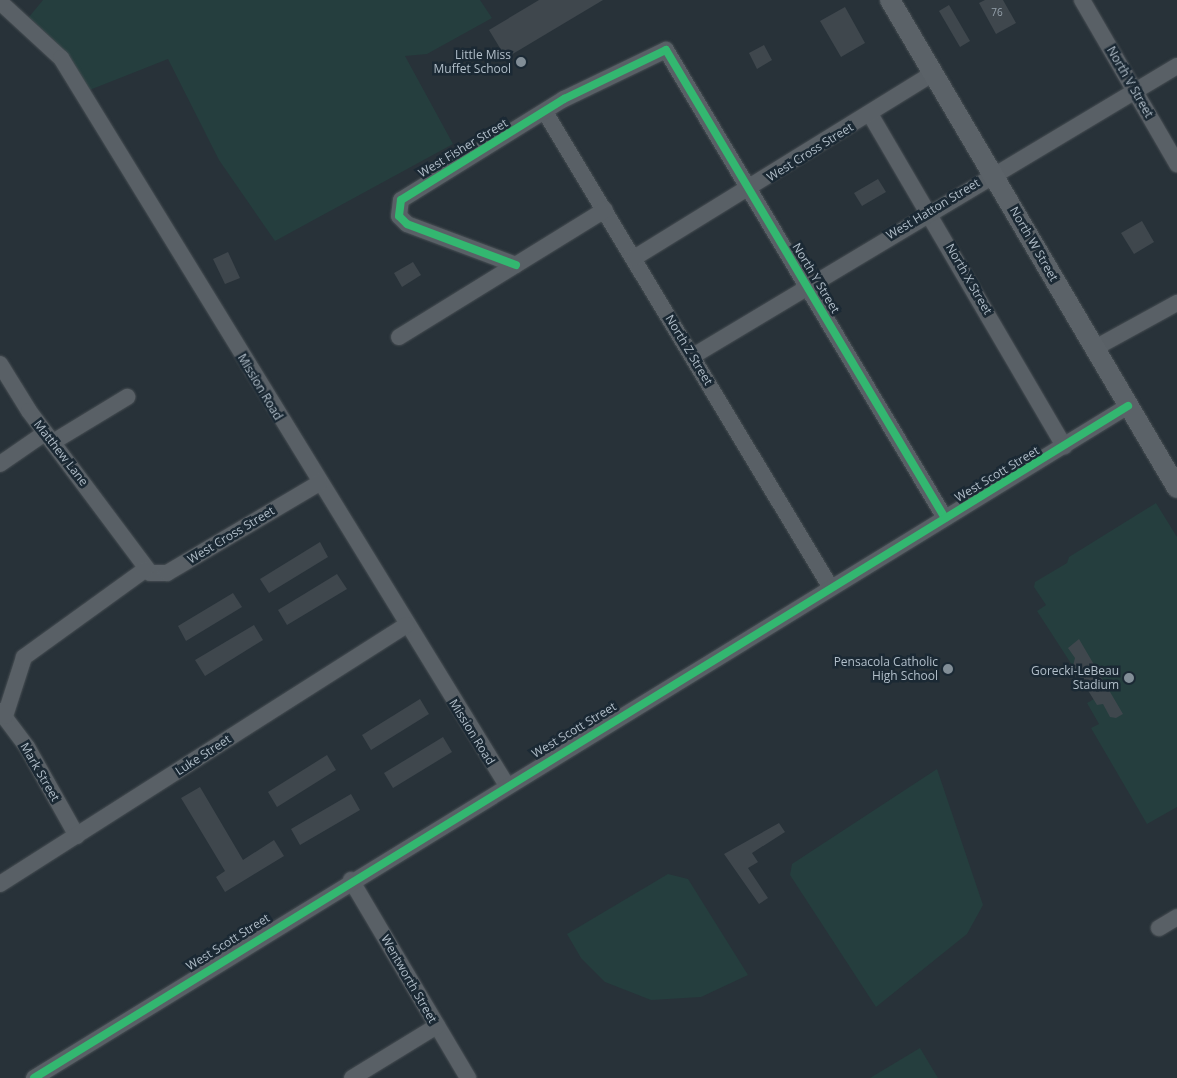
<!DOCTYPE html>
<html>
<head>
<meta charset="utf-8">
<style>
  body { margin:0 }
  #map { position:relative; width:1177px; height:1078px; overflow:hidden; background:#283239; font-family:"Open Sans",sans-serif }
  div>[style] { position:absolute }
  .green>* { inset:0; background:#253e3e }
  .building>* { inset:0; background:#3f474d }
  .roads { filter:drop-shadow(0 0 1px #474e53) drop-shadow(0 0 1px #474e53) }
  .minor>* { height:16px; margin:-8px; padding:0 8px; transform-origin:8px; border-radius:8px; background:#596066 }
  .major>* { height:20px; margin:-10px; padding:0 10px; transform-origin:10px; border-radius:10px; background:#5b6268 }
  .cycleway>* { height:8px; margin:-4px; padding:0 4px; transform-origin:4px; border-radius:4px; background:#33b770 }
  .dots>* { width:14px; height:14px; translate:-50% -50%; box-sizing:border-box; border:2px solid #1b2934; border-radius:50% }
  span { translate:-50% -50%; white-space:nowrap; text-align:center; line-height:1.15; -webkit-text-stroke:5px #1b2934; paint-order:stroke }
  .number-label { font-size:10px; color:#95a1ab }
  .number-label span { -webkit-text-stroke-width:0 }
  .poi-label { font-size:12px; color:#b2bfca }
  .right { translate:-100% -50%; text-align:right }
  .street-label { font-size:12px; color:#b2bfca }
</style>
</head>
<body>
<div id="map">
  <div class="green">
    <i style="clip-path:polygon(43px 0,480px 0,492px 18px,427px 54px,405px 56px,453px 144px,275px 241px,219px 160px,168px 59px,87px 91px,55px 41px,29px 17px)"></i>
    <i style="clip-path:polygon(1156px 503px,1177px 537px,1177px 807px,1147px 824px,1091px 728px,1099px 724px,1087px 703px,1094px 699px,1037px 611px,1046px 605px,1034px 587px,1035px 582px,1067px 563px,1069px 557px)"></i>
    <i style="clip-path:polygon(937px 769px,983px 905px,967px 934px,876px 1007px,790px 875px,792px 864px)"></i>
    <i style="clip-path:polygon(668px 874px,688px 879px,748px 975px,701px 997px,651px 1000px,605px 982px,581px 958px,567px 934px)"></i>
    <i style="clip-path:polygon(920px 1048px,938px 1078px,870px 1078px)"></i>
  </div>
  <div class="building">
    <i style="clip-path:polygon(539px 0,603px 0,506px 58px,489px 30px)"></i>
    <i style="clip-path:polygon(985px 0,1003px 0,1016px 23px,996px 34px,979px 3px)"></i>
    <i style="clip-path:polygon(949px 5px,970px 41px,960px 47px,939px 11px)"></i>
    <i style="clip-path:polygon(845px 7px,865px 43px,841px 57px,820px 21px)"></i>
    <i style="clip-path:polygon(764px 45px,772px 60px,757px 69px,749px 53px)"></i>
    <i style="clip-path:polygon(878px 179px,886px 192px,862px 206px,854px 193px)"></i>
    <i style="clip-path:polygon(1142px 221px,1154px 242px,1134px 254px,1121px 233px)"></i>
    <i style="clip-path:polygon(228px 252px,240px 278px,225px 284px,213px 259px)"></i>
    <i style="clip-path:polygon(413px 262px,421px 275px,402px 287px,394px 273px)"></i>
    <i style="clip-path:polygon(320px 542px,328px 557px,269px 593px,260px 579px)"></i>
    <i style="clip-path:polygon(337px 574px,347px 589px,287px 625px,278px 610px)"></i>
    <i style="clip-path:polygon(233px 593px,242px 607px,186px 641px,178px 626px)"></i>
    <i style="clip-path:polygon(254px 625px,263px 640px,205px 676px,195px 660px)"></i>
    <i style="clip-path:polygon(1079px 639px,1123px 714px,1116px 718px,1110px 717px,1103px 704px,1097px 705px,1073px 666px,1075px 658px,1068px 648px)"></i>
    <i style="clip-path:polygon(420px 699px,429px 714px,371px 750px,362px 735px)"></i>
    <i style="clip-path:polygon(443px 737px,452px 752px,393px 788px,384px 773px)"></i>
    <i style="clip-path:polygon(327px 755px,336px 770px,277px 807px,268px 792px)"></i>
    <i style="clip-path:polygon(200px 787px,243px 860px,274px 840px,284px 856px,225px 892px,216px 877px,225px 871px,181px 798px)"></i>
    <i style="clip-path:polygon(351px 794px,360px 810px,300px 845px,291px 829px)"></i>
    <i style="clip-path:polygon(779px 823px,785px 832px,752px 853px,758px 862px,748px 868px,768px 898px,759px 904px,724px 854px)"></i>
  </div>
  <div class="roads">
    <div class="minor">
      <i style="left:1082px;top:0;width:190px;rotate:59.9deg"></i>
      <i style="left:0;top:2px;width:83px;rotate:42.6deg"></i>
      <i style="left:61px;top:58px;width:852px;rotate:58.49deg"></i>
      <i style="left:545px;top:112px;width:555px;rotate:59deg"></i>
      <i style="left:870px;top:114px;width:385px;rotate:59.7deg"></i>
      <i style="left:634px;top:258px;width:352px;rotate:-31.7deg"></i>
      <i style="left:516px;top:265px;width:116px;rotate:-159.4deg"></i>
      <i style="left:407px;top:224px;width:11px;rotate:-135deg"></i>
      <i style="left:399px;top:216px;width:16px;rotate:-83deg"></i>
      <i style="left:401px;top:200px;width:192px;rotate:-31.8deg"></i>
      <i style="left:564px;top:99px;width:113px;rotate:-25.7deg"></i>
      <i style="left:666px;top:50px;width:545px;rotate:59.2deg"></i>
      <i style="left:399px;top:337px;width:242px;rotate:-31.7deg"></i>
      <i style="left:1095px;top:348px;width:94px;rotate:-28.8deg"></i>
      <i style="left:693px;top:356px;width:564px;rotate:-30.93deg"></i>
      <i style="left:0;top:364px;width:55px;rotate:58.3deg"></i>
      <i style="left:29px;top:411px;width:202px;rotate:53.2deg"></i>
      <i style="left:150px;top:573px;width:17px"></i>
      <i style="left:167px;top:573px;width:177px;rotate:-30.6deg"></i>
      <i style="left:53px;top:442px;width:87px;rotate:-31.3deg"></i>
      <i style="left:0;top:464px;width:55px;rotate:-34.6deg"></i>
      <i style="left:0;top:711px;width:45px;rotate:53.1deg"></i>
      <i style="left:27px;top:747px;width:102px;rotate:60.7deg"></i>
      <i style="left:5px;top:716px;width:62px;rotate:-72.1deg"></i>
      <i style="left:24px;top:657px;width:150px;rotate:-35.8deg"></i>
      <i style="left:351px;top:880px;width:230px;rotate:59.4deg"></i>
      <i style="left:0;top:884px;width:482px;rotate:-32.5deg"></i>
      <i style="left:1159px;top:928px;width:21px;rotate:-31deg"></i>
      <i style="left:34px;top:1078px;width:1284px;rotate:-31.56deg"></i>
      <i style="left:352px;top:1078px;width:100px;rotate:-31.5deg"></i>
    </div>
    <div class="major">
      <i style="left:890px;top:0;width:566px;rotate:59.54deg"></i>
    </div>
  </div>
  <div class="cycleway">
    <i style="left:516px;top:265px;width:116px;rotate:-159.4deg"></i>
    <i style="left:407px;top:224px;width:11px;rotate:-135deg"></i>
    <i style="left:399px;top:216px;width:16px;rotate:-83deg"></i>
    <i style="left:401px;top:200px;width:192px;rotate:-31.8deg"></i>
    <i style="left:564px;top:99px;width:113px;rotate:-25.7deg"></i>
    <i style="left:666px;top:50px;width:545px;rotate:59.2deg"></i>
    <i style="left:34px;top:1078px;width:1284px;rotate:-31.56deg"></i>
  </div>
  <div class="dots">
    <i style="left:521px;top:62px;background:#828e97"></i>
    <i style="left:948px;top:669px;background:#828e97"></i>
    <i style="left:1129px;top:678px;background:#828e97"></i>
  </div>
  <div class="number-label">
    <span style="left:997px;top:13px">76</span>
  </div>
  <div class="poi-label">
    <span class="right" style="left:511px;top:62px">Little Miss<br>Muffet School</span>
    <span class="right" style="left:938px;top:669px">Pensacola Catholic<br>High School</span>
    <span class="right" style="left:1119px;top:678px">Gorecki-LeBeau<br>Stadium</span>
  </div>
  <div class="street-label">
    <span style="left:1130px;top:82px;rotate:60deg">North V Street</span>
    <span style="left:463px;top:148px;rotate:-31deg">West Fisher Street</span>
    <span style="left:810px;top:152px;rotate:-32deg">West Cross Street</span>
    <span style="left:933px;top:209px;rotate:-31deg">West Hatton Street</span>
    <span style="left:1034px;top:244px;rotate:60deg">North W Street</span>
    <span style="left:816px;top:278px;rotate:59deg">North Y Street</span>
    <span style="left:969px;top:279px;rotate:60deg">North X Street</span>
    <span style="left:689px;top:350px;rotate:59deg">North Z Street</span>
    <span style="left:260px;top:387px;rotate:59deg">Mission Road</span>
    <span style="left:61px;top:453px;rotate:52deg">Matthew Lane</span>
    <span style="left:997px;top:474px;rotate:-31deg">West Scott Street</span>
    <span style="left:231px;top:535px;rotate:-31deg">West Cross Street</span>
    <span style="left:574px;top:730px;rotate:-31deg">West Scott Street</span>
    <span style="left:472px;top:732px;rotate:58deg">Mission Road</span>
    <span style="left:203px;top:755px;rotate:-33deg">Luke Street</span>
    <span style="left:40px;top:772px;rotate:60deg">Mark Street</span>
    <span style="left:228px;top:942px;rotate:-32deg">West Scott Street</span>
    <span style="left:409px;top:979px;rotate:60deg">Wentworth Street</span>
  </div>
</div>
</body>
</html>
